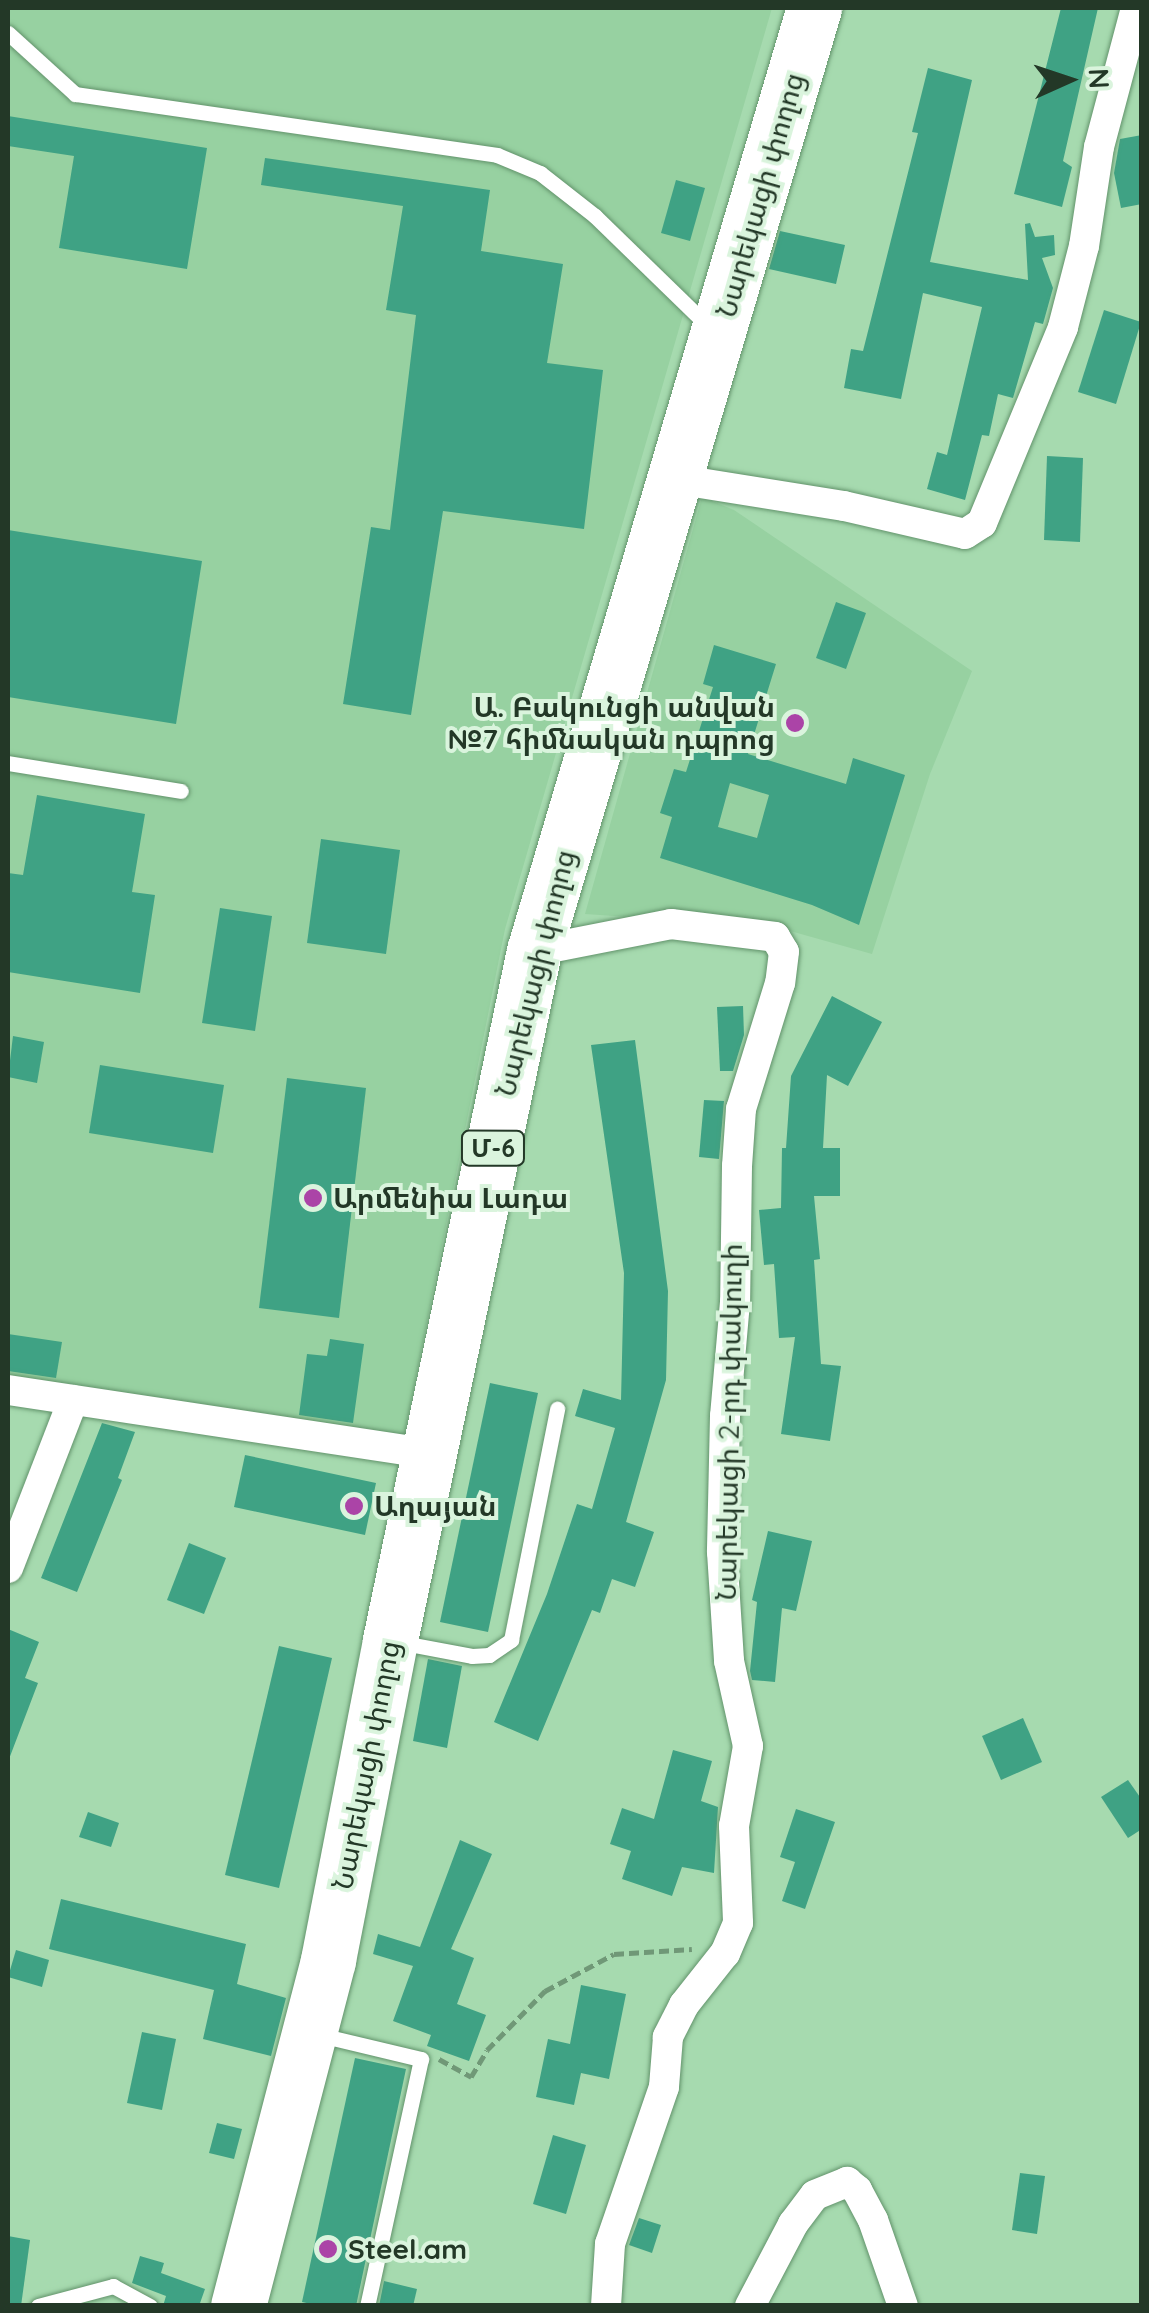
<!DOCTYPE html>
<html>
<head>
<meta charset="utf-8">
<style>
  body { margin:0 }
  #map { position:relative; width:1149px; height:2313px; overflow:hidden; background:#a6daaf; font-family:Quicksand,"Noto Sans Armenian",sans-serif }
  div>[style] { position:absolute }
  .built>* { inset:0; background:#97d1a1 }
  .building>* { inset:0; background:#3fa284 }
  .path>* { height:5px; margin-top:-2.5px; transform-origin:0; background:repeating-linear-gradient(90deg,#709877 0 10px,transparent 0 15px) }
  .roads { filter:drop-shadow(0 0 2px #62936b) drop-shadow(0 0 2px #62936b) }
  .lane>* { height:15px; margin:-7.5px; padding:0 7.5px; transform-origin:7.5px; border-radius:7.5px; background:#fff }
  .street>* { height:30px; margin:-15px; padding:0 15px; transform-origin:15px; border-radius:15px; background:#fff }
  .highway>* { height:55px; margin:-27.5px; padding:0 27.5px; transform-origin:27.5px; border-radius:27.5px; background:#fff }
  .dots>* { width:28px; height:28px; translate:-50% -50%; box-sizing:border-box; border:5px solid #daf4dd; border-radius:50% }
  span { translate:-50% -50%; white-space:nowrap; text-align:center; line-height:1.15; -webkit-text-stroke:8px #daf4dd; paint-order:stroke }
  .shield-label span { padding:2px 8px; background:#daf4dd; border:2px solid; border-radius:8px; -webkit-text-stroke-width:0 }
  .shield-label { font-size:25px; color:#233827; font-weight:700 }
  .street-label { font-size:28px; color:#233827 }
  .poi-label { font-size:28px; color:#233827; font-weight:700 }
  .right { translate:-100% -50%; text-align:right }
  .left { translate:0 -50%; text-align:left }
  .frame { position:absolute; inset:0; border:10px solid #233827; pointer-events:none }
  .north { position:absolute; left:1019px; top:30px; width:100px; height:100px; -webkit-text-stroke:8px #daf4dd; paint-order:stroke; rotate:87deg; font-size:28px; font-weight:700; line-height:40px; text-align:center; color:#233827 }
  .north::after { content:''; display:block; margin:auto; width:35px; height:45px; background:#233827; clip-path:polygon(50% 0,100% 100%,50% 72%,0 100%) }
</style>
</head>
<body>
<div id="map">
  <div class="built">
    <i style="clip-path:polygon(8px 8px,772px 8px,505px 929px,403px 1441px,8px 1378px)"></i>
    <i style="clip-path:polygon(702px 497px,734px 510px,972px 671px,930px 774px,872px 954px,776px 927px,585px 914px)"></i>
  </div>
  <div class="building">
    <i style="clip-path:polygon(1061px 8px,1098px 8px,1063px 161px,1072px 167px,1062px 207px,1014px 194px)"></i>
    <i style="clip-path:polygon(928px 68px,972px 80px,930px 262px,1028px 280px,1025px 224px,1030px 223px,1035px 237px,1054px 235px,1055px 255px,1042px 258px,1053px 288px,1043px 324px,1035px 322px,1013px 398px,998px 394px,989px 436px,982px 435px,965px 500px,927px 489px,937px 452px,947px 455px,982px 307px,923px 293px,901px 399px,844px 388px,851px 349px,863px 351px,918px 133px,912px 132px)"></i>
    <i style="clip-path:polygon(8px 116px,207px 148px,187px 269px,59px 248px,74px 156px,8px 146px)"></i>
    <i style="clip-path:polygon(1142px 135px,1142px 204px,1121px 208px,1114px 173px,1120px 139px)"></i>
    <i style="clip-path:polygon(265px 158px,490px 190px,481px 251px,563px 264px,547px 363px,603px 370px,584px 529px,443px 511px,411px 715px,343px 704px,371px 527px,390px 530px,416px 315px,386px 310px,403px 206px,261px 185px)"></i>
    <i style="clip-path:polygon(676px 180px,705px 188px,690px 241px,661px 233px)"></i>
    <i style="clip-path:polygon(780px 231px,845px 245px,836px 284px,769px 269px)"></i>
    <i style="clip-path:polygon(1104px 310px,1141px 322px,1116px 404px,1078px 392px)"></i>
    <i style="clip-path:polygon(1047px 456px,1083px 458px,1080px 542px,1044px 540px)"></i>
    <i style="clip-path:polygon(8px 530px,202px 561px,176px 724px,8px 697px)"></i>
    <i style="clip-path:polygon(836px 602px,866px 613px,846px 669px,816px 658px)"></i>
    <i style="clip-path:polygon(evenodd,714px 645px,776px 664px,748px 754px,846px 784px,853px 758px,905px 775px,859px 925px,812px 905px,660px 858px,672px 817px,660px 813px,674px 769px,686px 772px,713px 687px,703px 684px,714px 645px,730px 783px,769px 795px,757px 838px,718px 827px,730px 783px)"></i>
    <i style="clip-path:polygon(37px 795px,145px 814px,132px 892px,155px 895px,140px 993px,8px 972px,8px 873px,23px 875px)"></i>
    <i style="clip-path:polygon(321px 839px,400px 850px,386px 954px,307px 943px)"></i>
    <i style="clip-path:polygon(220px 908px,272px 916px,255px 1031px,202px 1023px)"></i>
    <i style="clip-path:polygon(832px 996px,882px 1022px,848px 1086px,827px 1075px,823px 1148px,840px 1148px,840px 1196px,814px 1196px,820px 1259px,814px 1260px,821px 1364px,841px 1366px,830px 1441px,781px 1434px,795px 1337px,779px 1338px,774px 1264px,764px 1265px,759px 1210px,781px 1208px,782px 1148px,786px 1148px,791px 1076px)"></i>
    <i style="clip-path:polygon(743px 1006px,744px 1035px,733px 1071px,720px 1071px,717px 1007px)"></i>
    <i style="clip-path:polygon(13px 1036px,44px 1042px,37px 1083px,8px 1077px)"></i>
    <i style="clip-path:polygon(635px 1040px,668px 1291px,666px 1380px,626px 1522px,654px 1532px,635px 1587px,612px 1579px,600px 1613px,592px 1610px,538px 1741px,494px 1722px,547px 1594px,577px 1504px,592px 1509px,615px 1428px,575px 1416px,583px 1389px,621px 1400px,624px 1273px,591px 1045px)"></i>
    <i style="clip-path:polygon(100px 1065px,224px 1085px,213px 1153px,89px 1133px)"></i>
    <i style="clip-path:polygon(287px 1078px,366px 1088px,339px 1318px,259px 1308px)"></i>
    <i style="clip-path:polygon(704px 1100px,724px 1101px,719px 1159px,699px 1157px)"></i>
    <i style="clip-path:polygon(8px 1334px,62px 1342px,56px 1378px,8px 1371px)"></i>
    <i style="clip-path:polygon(330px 1339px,364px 1344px,353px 1423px,299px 1415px,307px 1354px,327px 1356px)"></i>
    <i style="clip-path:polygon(490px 1383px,538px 1393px,488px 1632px,440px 1622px)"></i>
    <i style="clip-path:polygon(102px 1423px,135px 1432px,118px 1478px,122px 1480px,77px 1592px,41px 1578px)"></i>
    <i style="clip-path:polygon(245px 1455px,376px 1483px,365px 1535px,234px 1507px)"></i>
    <i style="clip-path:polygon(768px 1531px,812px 1541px,796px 1611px,782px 1608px,775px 1682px,752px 1680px,750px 1671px,757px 1602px,752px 1600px)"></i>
    <i style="clip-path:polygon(189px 1543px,226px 1558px,204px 1614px,167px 1600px)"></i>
    <i style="clip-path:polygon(8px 1629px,39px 1642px,25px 1678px,38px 1683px,9px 1759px)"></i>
    <i style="clip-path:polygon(279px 1646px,332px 1658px,279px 1888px,225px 1875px)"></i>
    <i style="clip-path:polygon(428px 1659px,462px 1666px,447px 1748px,413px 1741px)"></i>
    <i style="clip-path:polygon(1023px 1718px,1042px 1762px,1001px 1780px,982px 1736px)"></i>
    <i style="clip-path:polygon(673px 1750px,712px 1761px,701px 1801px,718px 1807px,714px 1873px,682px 1867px,672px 1896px,622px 1879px,631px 1851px,610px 1844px,622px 1808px,654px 1819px)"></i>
    <i style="clip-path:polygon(1128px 1780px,1142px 1800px,1142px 1829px,1128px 1838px,1101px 1797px)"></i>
    <i style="clip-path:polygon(796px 1809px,835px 1822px,805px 1909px,782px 1901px,795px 1862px,780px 1857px)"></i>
    <i style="clip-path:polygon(88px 1812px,119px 1823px,111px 1847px,79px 1837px)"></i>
    <i style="clip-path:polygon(460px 1840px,492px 1854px,451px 1949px,474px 1958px,457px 2004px,486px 2015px,469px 2061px,427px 2046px,431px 2035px,393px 2021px,413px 1966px,373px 1954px,378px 1934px,420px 1947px)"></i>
    <i style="clip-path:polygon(61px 1899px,246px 1944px,237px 1984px,286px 1998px,271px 2056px,203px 2039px,214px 1990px,49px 1949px)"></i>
    <i style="clip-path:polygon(16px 1950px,49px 1960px,42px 1987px,8px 1977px)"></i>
    <i style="clip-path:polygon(581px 1985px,626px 1994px,609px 2079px,581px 2073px,574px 2105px,536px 2097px,548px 2039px,570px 2044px)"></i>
    <i style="clip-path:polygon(142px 2032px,176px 2039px,162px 2110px,127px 2103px)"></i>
    <i style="clip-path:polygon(355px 2058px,406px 2069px,356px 2306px,320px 2306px,302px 2302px)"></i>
    <i style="clip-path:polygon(217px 2123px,242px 2129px,234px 2159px,209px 2153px)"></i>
    <i style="clip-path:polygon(553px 2135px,586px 2145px,566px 2214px,533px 2204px)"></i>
    <i style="clip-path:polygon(1020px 2173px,1045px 2176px,1037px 2234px,1012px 2230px)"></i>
    <i style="clip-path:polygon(639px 2218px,661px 2225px,652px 2253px,629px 2245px)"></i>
    <i style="clip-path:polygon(8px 2236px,30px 2240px,21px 2306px,8px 2306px)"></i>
    <i style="clip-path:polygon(140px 2256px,164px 2263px,161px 2273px,205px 2289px,199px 2306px,163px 2306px,166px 2296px,132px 2283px)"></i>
    <i style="clip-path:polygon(384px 2281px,417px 2289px,413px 2306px,379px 2306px)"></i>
  </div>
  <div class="path">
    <i style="left:439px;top:2059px;width:37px;rotate:29deg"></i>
    <i style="left:471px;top:2077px;width:31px;rotate:-59deg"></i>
    <i style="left:487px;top:2050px;width:83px;rotate:-45.5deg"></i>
    <i style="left:545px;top:1991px;width:78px;rotate:-28.2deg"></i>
    <i style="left:614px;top:1954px;width:78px;rotate:-3.7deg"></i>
  </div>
  <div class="roads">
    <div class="lane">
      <i style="left:8px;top:33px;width:91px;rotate:42.3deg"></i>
      <i style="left:75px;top:94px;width:426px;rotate:8.2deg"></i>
      <i style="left:497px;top:155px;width:47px;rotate:22.7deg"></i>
      <i style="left:540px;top:173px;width:70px;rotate:38deg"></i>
      <i style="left:595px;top:216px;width:159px;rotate:44.2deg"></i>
      <i style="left:8px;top:763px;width:175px;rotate:9.2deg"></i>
      <i style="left:398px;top:1642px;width:75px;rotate:10.7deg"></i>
      <i style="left:472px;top:1656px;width:17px;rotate:-3deg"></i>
      <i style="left:489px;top:1655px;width:27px;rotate:-34deg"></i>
      <i style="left:511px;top:1640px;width:236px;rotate:-78.7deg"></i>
      <i style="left:320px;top:2035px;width:104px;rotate:13.4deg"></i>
      <i style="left:421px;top:2059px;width:253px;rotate:102.3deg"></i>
      <i style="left:38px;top:2306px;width:78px;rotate:-14.9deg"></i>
      <i style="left:113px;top:2286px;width:42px;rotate:28.4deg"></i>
    </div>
    <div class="street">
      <i style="left:675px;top:479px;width:171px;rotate:9.1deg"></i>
      <i style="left:844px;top:506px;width:124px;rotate:13deg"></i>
      <i style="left:965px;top:534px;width:20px;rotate:-33deg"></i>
      <i style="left:982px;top:523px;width:212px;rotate:-67.5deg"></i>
      <i style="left:1063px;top:327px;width:84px;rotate:-75.5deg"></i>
      <i style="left:1084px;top:246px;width:100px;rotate:-81.4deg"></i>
      <i style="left:1099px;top:147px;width:144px;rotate:-75.1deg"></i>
      <i style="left:534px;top:951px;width:140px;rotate:-11.1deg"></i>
      <i style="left:671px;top:924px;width:105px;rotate:7.1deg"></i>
      <i style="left:775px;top:937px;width:17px;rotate:59deg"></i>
      <i style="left:784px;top:952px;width:31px;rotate:97deg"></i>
      <i style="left:780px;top:983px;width:132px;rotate:107.2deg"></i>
      <i style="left:741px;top:1109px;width:57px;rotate:94deg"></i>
      <i style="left:737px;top:1166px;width:136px;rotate:90.8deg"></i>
      <i style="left:735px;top:1302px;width:114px;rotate:95deg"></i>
      <i style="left:725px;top:1416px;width:136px;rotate:91.3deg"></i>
      <i style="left:722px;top:1552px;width:109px;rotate:86.3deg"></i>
      <i style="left:729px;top:1661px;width:87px;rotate:77.4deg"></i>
      <i style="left:748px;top:1746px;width:81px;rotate:99.9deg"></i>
      <i style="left:734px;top:1826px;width:97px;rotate:87.6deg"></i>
      <i style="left:738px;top:1923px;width:33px;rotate:113deg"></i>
      <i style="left:725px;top:1953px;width:66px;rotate:128.3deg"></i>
      <i style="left:684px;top:2005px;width:36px;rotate:117deg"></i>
      <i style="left:668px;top:2037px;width:50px;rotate:94.6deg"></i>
      <i style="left:664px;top:2087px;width:166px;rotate:109deg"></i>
      <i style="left:610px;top:2244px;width:62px;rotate:93.7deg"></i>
      <i style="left:8px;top:1390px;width:426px;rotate:8.6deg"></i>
      <i style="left:8px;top:1568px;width:180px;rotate:-68.8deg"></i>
      <i style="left:750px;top:2306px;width:93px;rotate:-62.3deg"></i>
      <i style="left:793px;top:2224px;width:36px;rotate:-53deg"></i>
      <i style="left:815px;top:2195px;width:35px;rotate:-22deg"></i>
      <i style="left:847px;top:2182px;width:13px;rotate:39deg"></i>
      <i style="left:857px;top:2190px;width:34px;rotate:62deg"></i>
      <i style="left:873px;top:2220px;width:91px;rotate:70.8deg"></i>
    </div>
    <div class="highway">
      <i style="left:238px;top:2306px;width:358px;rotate:-75.4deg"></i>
      <i style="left:328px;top:1960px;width:326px;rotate:-79deg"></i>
      <i style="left:390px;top:1640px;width:704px;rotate:-78.2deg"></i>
      <i style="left:534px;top:951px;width:984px;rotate:-73.46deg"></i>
    </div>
  </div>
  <div class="dots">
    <i style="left:795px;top:723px;background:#ab44a7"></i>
    <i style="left:313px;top:1198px;background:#ab44a7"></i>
    <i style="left:354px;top:1506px;background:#ab44a7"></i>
    <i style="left:328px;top:2249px;background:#ab44a7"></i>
  </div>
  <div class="shield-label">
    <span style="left:493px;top:1148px">Մ-6</span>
  </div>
  <div class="street-label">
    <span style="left:760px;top:195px;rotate:-74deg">Նարեկացի փողոց</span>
    <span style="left:535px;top:973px;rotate:-76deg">Նարեկացի փողոց</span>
    <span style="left:729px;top:1422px;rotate:-89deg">Նարեկացի 2-րդ փակուղի</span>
    <span style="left:366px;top:1765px;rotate:-79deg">Նարեկացի փողոց</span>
  </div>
  <div class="poi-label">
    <span class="right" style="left:775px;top:723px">Ա. Բակունցի անվան<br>№7 հիմնական դպրոց</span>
    <span class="left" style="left:333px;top:1198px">Արմենիա Լադա</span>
    <span class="left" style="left:374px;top:1506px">Աղայան</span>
    <span class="left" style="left:348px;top:2249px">Steel.am</span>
  </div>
  <div class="frame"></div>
  <div class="north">N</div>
</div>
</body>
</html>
